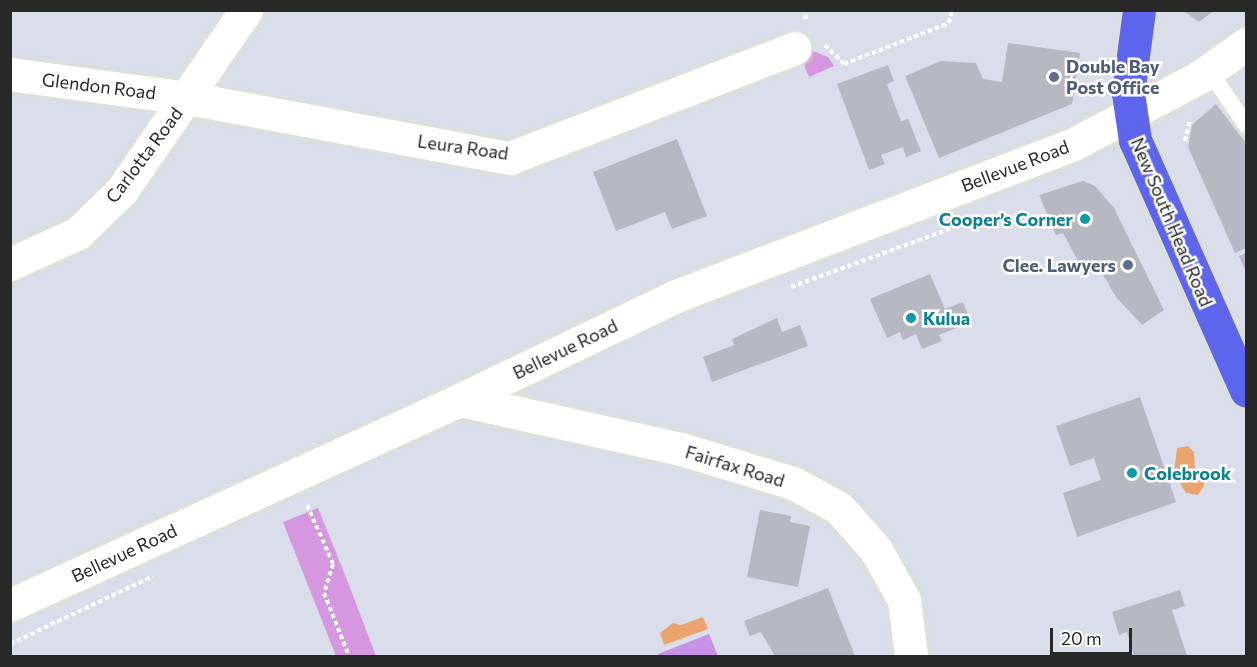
<!DOCTYPE html>
<html>
<head>
<meta charset="utf-8">
<style>
  body { margin:0 }
  #map { position:relative; width:1257px; height:667px; overflow:hidden; background:#dadeea; font-family:Commissioner,sans-serif }
  div>[style] { position:absolute }
  .green>* { inset:0; background:#d497e0 }
  .pitch>* { inset:0; background:#c693e7 }
  .water>* { inset:0; background:#eaa56f }
  .building>* { inset:0; background:#b6b9c2 }
  .path>* { height:4px; margin-top:-2px; transform-origin:0; background:repeating-linear-gradient(90deg,#fff 0 4.5px,transparent 0 7.5px) }
  .roads { filter:drop-shadow(0 0 2px #e1e1cf) drop-shadow(0 0 2px #e1e1cf) }
  .lane>* { height:16px; margin:-8px; padding:0 8px; transform-origin:8px; border-radius:8px; background:#fff }
  .street>* { height:33px; margin:-16.5px; padding:0 16.5px; transform-origin:16.5px; border-radius:16.5px; background:#fff }
  .secondary>* { height:33px; margin:-16.5px; padding:0 16.5px; transform-origin:16.5px; border-radius:16.5px; background:#fff }
  .primary>* { height:33px; margin:-16.5px; padding:0 16.5px; transform-origin:16.5px; border-radius:16.5px; background:#5d65ec }
  .dots>* { width:16px; height:16px; translate:-50% -50%; box-sizing:border-box; border:3px solid #fff; border-radius:50% }
  span { translate:-50% -50%; white-space:nowrap; text-align:center; line-height:1.15; -webkit-text-stroke:5px #fff; paint-order:stroke }
  .service-label { font-size:18px; color:#4e5e75; font-weight:700 }
  .left { translate:0 -50%; text-align:left }
  .right { translate:-100% -50%; text-align:right }
  .street-label { font-size:18px; color:#282828 }
  .culture-label { font-size:18px; color:#0d838f; font-weight:700 }
  .frame { position:absolute; inset:0; border:12px solid #282828; pointer-events:none }
  .scale { position:absolute; left:1050px; top:628px; width:82px; height:27px; box-sizing:border-box; border:3px solid #282828; border-top:0; padding-left:8px; font-size:18px; line-height:21px; white-space:nowrap; color:#282828; -webkit-text-stroke:4px #fff; paint-order:stroke }
</style>
</head>
<body>
<div id="map">
  <div class="green">
    <i style="clip-path:polygon(810px 50px,828px 57px,834px 66px,809px 77px,799px 53px)"></i>
    <i style="clip-path:polygon(318px 508px,347px 580px,376px 656px,336px 656px,283px 522px)"></i>
  </div>
  <div class="pitch">
    <i style="clip-path:polygon(709px 634px,718px 656px,659px 656px,658px 654px)"></i>
  </div>
  <div class="water">
    <i style="clip-path:polygon(1188px 446px,1194px 452px,1195px 470px,1205px 484px,1198px 495px,1186px 493px,1174px 473px,1177px 448px)"></i>
    <i style="clip-path:polygon(703px 617px,708px 629px,664px 645px,660px 633px,673px 623px,681px 625px)"></i>
  </div>
  <div class="building">
    <i style="clip-path:polygon(1182px 10px,1215px 10px,1199px 22px)"></i>
    <i style="clip-path:polygon(1008px 43px,1080px 53px,1072px 104px,939px 158px,905px 76px,941px 61px,976px 63px,983px 79px,1002px 82px)"></i>
    <i style="clip-path:polygon(888px 65px,894px 81px,887px 84px,901px 121px,908px 119px,921px 151px,906px 157px,903px 147px,881px 155px,885px 164px,869px 170px,837px 84px)"></i>
    <i style="clip-path:polygon(1216px 104px,1246px 143px,1246px 248px,1235px 253px,1188px 147px,1192px 125px)"></i>
    <i style="clip-path:polygon(677px 139px,707px 216px,672px 229px,665px 212px,616px 231px,593px 172px)"></i>
    <i style="clip-path:polygon(1083px 181px,1095px 186px,1114px 208px,1164px 310px,1142px 325px,1116px 297px,1099px 268px,1086px 276px,1063px 233px,1056px 235px,1039px 195px)"></i>
    <i style="clip-path:polygon(1246px 253px,1246px 272px,1239px 256px)"></i>
    <i style="clip-path:polygon(930px 274px,945px 309px,963px 302px,971px 322px,939px 335px,942px 341px,922px 349px,916px 334px,903px 340px,900px 332px,887px 338px,870px 299px)"></i>
    <i style="clip-path:polygon(777px 318px,782px 332px,800px 325px,808px 346px,712px 382px,703px 357px,734px 345px,732px 339px)"></i>
    <i style="clip-path:polygon(1140px 397px,1176px 502px,1077px 537px,1063px 493px,1101px 480px,1094px 458px,1070px 466px,1056px 426px)"></i>
    <i style="clip-path:polygon(760px 510px,791px 516px,790px 522px,810px 526px,798px 587px,747px 577px)"></i>
    <i style="clip-path:polygon(828px 588px,855px 656px,775px 656px,761px 632px,750px 636px,744px 621px)"></i>
    <i style="clip-path:polygon(1180px 590px,1185px 606px,1172px 610px,1187px 656px,1134px 656px,1127px 632px,1119px 635px,1112px 612px)"></i>
  </div>
  <div class="path">
    <i style="left:805px;top:19px;width:9px;rotate:-77deg"></i>
    <i style="left:825px;top:45px;width:27px;rotate:45deg"></i>
    <i style="left:844px;top:64px;width:113px;rotate:-21.3deg"></i>
    <i style="left:949px;top:23px;width:13px;rotate:-77deg"></i>
    <i style="left:1185px;top:141px;width:22px;rotate:-77deg"></i>
    <i style="left:791px;top:287px;width:198px;rotate:-20.1deg"></i>
    <i style="left:307px;top:505px;width:64px;rotate:66.2deg"></i>
    <i style="left:333px;top:564px;width:30px;rotate:107deg"></i>
    <i style="left:324px;top:593px;width:68px;rotate:68.4deg"></i>
    <i style="left:10px;top:644px;width:158px;rotate:-25.4deg"></i>
  </div>
  <div class="roads">
    <div class="lane">
      <i style="left:1209px;top:70px;width:66px;rotate:56.1deg"></i>
    </div>
    <div class="street">
      <i style="left:10px;top:74px;width:180px;rotate:7.7deg"></i>
      <i style="left:188px;top:98px;width:328px;rotate:10.6deg"></i>
      <i style="left:510px;top:158px;width:305px;rotate:-21.1deg"></i>
      <i style="left:10px;top:264px;width:75px;rotate:-24.5deg"></i>
      <i style="left:78px;top:233px;width:62px;rotate:-44.3deg"></i>
      <i style="left:122px;top:190px;width:219px;rotate:-55.4deg"></i>
      <i style="left:460px;top:400px;width:226px;rotate:12.5deg"></i>
      <i style="left:681px;top:449px;width:117px;rotate:16.9deg"></i>
      <i style="left:793px;top:483px;width:52px;rotate:28.5deg"></i>
      <i style="left:839px;top:508px;width:56px;rotate:48.6deg"></i>
      <i style="left:876px;top:550px;width:57px;rotate:60.8deg"></i>
      <i style="left:904px;top:600px;width:56px;rotate:82.9deg"></i>
    </div>
    <div class="secondary">
      <i style="left:10px;top:605px;width:487px;rotate:-24.5deg"></i>
      <i style="left:453px;top:403px;width:247px;rotate:-25.6deg"></i>
      <i style="left:676px;top:296px;width:424px;rotate:-20.9deg"></i>
      <i style="left:1072px;top:145px;width:146px;rotate:-28.1deg"></i>
      <i style="left:1201px;top:76px;width:55px;rotate:-35.4deg"></i>
    </div>
    <div class="primary">
      <i style="left:1139px;top:10px;width:84px;rotate:97.5deg"></i>
      <i style="left:1128px;top:93px;width:48px;rotate:81.5deg"></i>
      <i style="left:1135px;top:140px;width:274px;rotate:66.1deg"></i>
    </div>
  </div>
  <div class="dots">
    <i style="left:1054px;top:77px;background:#5c6f8a"></i>
    <i style="left:1085px;top:219px;background:#0f9aa8"></i>
    <i style="left:1128px;top:265px;background:#5c6f8a"></i>
    <i style="left:911px;top:318px;background:#0f9aa8"></i>
    <i style="left:1132px;top:473px;background:#0f9aa8"></i>
  </div>
  <div class="service-label">
    <span class="left" style="left:1066px;top:77px">Double Bay<br>Post Office</span>
    <span class="right" style="left:1116px;top:265px">Clee. Lawyers</span>
  </div>
  <div class="street-label">
    <span style="left:99px;top:86px;rotate:7deg">Glendon Road</span>
    <span style="left:463px;top:147px;rotate:8deg">Leura Road</span>
    <span style="left:144px;top:155px;rotate:-53deg">Carlotta Road</span>
    <span style="left:1015px;top:166px;rotate:-21deg">Bellevue Road</span>
    <span style="left:1172px;top:222px;rotate:67deg">New South Head Road</span>
    <span style="left:565px;top:349px;rotate:-26deg">Bellevue Road</span>
    <span style="left:735px;top:466px;rotate:17deg">Fairfax Road</span>
    <span style="left:124px;top:553px;rotate:-25deg">Bellevue Road</span>
  </div>
  <div class="culture-label">
    <span class="right" style="left:1073px;top:219px">Cooper’s Corner</span>
    <span class="left" style="left:923px;top:318px">Kulua</span>
    <span class="left" style="left:1144px;top:473px">Colebrook</span>
  </div>
  <div class="frame"></div>
  <div class="scale">20 m</div>
</div>
</body>
</html>
